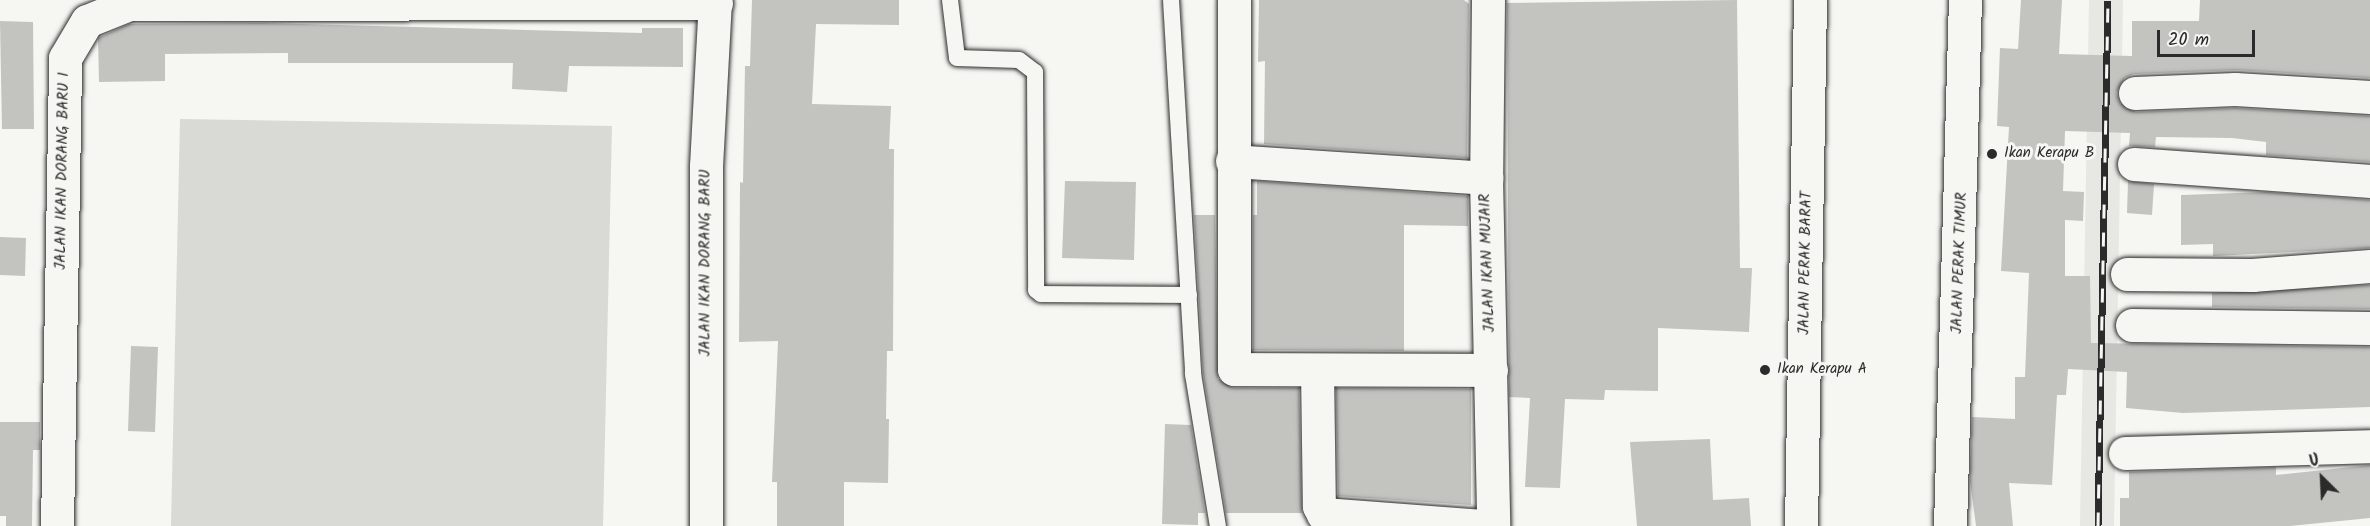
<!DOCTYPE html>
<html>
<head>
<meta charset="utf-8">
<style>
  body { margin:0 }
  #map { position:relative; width:2370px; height:526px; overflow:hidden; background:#f6f6f2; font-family:Kalam,sans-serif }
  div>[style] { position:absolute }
  .built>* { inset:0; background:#e7e7e3 }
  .green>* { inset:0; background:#d9d9d5 }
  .building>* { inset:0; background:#c3c3c0 }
  .roads { filter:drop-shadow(0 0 2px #2b2b2b) drop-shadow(0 0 2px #2b2b2b) }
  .lane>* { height:16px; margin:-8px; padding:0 8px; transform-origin:8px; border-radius:8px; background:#f6f6f2 }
  .street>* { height:33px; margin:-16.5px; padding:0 16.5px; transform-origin:16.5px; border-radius:16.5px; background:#f6f6f2 }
  .highway>* { height:33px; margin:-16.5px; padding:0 16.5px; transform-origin:16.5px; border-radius:16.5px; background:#f6f6f2 }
  .rail>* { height:7px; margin-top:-3.5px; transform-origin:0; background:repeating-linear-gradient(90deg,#f6f6f2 0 14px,#2b2b2b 0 28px); box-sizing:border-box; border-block:2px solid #2b2b2b }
  .dots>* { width:16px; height:16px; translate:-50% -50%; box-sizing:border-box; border:3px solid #f6f6f2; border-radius:50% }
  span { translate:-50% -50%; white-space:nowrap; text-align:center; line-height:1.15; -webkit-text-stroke:6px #f6f6f2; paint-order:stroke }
  .poi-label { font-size:15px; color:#2b2b2b }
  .left { translate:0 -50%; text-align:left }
  .street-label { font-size:15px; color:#2b2b2b }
  .north { position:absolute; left:2292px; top:448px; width:60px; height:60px; -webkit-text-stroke:4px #f6f6f2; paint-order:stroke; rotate:336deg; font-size:16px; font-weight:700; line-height:24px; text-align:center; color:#2b2b2b }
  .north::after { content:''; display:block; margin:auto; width:21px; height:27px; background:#2b2b2b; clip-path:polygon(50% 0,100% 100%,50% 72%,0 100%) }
  .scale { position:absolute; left:2157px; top:30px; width:98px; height:27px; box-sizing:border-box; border:3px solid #2b2b2b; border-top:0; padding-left:8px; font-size:18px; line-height:21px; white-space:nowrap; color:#2b2b2b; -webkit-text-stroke:4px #f6f6f2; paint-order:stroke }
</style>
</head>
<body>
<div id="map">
  <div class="built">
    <i style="clip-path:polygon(2089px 0,2123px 0,2114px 526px,2080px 526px)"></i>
  </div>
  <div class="green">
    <i style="clip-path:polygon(180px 119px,612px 126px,603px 526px,171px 526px)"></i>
  </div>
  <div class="building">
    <i style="clip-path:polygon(752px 0,899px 0,899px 25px,816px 24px,812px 104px,891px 106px,889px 149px,894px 149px,893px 351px,887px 351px,886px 419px,889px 419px,888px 483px,844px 482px,844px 526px,777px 526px,777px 482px,772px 482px,778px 341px,739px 342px,740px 182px,743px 183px,745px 66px,750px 66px)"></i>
    <i style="clip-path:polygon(1259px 0,1464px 0,1469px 4px,1467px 158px,1264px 144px,1265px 61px,1258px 62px)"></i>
    <i style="clip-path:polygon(1737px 0,1740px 268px,1752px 268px,1749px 332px,1658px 328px,1658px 391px,1605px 390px,1604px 400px,1565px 399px,1560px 488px,1525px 487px,1530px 398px,1509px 397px,1507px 3px)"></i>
    <i style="clip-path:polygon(2021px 0,2062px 0,2059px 54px,2132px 56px,2132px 21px,2199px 21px,2200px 0,2370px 0,2370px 78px,2236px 70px,2134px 74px,2125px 78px,2116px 93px,2120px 103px,2136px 112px,2235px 108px,2370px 116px,2370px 162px,2266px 155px,2266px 142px,2232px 138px,2156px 137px,2155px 147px,2129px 146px,2130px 133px,2065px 131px,2063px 191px,2084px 192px,2083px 221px,2065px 220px,2065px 276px,2090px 276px,2091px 343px,2370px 347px,2370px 407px,2183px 413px,2126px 408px,2127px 372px,2068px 369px,2066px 395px,2057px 395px,2052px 485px,2009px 483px,2013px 526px,1976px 526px,1970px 481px,1972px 417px,2015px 419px,2015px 377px,2025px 377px,2029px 273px,2001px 271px,2009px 127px,1997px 126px,2000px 48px,2018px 49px)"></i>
    <i style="clip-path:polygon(0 21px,33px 22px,34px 129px,2px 129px)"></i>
    <i style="clip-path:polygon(262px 23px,642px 33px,642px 28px,683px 28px,683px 67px,569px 66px,567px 92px,512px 89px,513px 63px,288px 63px,288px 53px,165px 54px,165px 81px,99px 82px,98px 38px,129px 24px)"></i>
    <i style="clip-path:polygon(1065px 181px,1136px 182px,1134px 260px,1062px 258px)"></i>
    <i style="clip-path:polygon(1257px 181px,1468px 196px,1468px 226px,1404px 225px,1404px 351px,1253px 350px,1253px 215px,1257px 215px)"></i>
    <i style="clip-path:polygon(2128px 181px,2154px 184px,2152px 215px,2127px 213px)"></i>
    <i style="clip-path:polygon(2266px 192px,2370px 200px,2370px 248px,2213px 256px,2213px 244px,2181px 245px,2181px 195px)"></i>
    <i style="clip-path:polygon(1194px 215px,1215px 215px,1218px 379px,1234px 388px,1299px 388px,1302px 513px,1226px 513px,1203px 373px)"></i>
    <i style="clip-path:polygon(0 237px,26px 238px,25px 276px,0 275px)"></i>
    <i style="clip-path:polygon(2370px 285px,2370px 309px,2212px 307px,2212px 293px)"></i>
    <i style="clip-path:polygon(131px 346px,158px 347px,155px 432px,128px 431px)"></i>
    <i style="clip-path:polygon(1336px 388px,1471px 389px,1471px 505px,1338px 496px)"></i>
    <i style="clip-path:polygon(0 422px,40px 422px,40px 450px,33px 450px,32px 526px,6px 526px,6px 516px,0 516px)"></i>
    <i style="clip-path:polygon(1165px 424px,1191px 425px,1205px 513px,1198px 513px,1198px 525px,1162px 524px)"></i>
    <i style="clip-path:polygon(1710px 439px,1713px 500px,1749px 498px,1751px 526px,1637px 526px,1630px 442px)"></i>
    <i style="clip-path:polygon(2370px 465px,2370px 518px,2290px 526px,2120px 526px,2120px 498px,2129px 498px,2129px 472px,2276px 467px,2276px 475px)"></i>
  </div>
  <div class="roads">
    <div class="lane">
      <i style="left:950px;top:0;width:58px;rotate:83.1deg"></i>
      <i style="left:957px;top:58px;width:62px;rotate:1.8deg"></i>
      <i style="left:1019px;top:60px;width:20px;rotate:37deg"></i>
      <i style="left:1035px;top:72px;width:218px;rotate:89.7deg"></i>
      <i style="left:1036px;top:290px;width:6px;rotate:39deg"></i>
      <i style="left:1041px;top:294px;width:148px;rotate:0.4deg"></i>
      <i style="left:1171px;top:0;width:375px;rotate:86.6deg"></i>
      <i style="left:1193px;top:374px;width:154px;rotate:80.7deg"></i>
    </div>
    <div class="street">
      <i style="left:1234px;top:0;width:369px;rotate:90deg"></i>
      <i style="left:1234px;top:369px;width:257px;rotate:0.2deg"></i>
      <i style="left:1488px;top:0;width:178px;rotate:90.6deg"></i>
      <i style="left:1486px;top:178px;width:348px;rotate:88.8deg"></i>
      <i style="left:2135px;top:93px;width:100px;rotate:-2.3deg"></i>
      <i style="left:2235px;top:89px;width:135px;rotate:3.4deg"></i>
      <i style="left:1232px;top:161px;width:255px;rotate:3.8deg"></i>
      <i style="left:2134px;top:164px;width:237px;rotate:4.1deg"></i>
      <i style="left:2127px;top:274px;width:125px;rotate:0.5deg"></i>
      <i style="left:2252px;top:275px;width:118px;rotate:-4.4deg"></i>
      <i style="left:2132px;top:325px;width:238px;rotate:0.7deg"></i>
      <i style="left:1317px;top:370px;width:136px;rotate:89.2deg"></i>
      <i style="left:1319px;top:506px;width:9px;rotate:63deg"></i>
      <i style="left:1323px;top:514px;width:160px;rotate:4.3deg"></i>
      <i style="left:2125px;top:453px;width:245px;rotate:-1.6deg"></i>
      <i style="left:57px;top:526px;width:468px;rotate:-89deg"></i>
      <i style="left:65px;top:58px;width:43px;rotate:-59.3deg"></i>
      <i style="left:87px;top:21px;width:45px;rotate:-22deg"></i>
      <i style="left:129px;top:4px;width:587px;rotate:-0.1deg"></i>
      <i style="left:706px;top:526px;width:360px;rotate:-90deg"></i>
      <i style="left:706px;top:166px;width:166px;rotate:-86.9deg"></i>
    </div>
    <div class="highway">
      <i style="left:1801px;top:526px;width:526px;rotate:-89.02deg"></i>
      <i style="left:1950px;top:526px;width:526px;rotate:-88.37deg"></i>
    </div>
  </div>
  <div class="rail">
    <i style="left:2098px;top:526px;width:526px;rotate:-88.91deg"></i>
  </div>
  <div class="dots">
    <i style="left:1992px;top:154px;background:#2b2b2b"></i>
    <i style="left:1765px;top:370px;background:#2b2b2b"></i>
  </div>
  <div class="poi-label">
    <span class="left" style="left:2004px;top:154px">Ikan Kerapu B</span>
    <span class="left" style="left:1777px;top:370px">Ikan Kerapu A</span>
  </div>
  <div class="street-label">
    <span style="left:63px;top:171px;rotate:-89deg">JALAN IKAN DORANG BARU I</span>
    <span style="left:706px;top:263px;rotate:-90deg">JALAN IKAN DORANG BARU</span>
    <span style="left:1488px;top:263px;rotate:-92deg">JALAN IKAN MUJAIR</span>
    <span style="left:1806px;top:263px;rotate:-89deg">JALAN PERAK BARAT</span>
    <span style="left:1960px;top:263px;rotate:-88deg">JALAN PERAK TIMUR</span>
  </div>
  <div class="north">U</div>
  <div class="scale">20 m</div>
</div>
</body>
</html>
